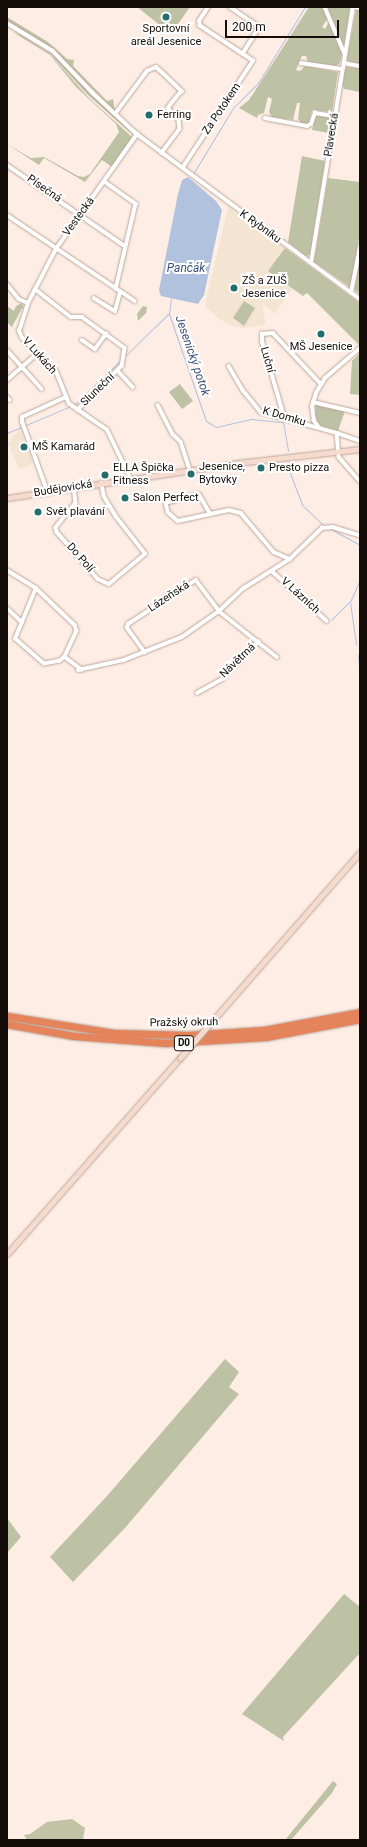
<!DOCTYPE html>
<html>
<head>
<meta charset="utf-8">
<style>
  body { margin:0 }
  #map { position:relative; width:367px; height:1847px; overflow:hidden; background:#feede4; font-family:Roboto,sans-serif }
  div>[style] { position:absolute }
  .education>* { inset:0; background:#f4e4d2 }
  .green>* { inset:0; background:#bec2a5 }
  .forest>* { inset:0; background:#c0c4a4 }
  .water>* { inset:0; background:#b1c2de }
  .stream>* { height:1px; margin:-0.5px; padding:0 0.5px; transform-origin:0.5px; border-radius:0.5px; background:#b1c2de }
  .roads { filter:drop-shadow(0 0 1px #bca79c) drop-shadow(0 0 1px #bca79c) }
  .minor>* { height:3.5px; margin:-1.75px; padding:0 1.75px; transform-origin:1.75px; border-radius:1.75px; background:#fff }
  .secondary>* { height:5px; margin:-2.5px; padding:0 2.5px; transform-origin:2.5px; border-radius:2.5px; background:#f7dace }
  .motorway>* { height:7px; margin:-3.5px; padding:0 3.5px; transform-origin:3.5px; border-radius:3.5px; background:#e5845b }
  .bridges { filter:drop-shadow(0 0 1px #bca79c) drop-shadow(0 0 1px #bca79c) }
  .secondary-bridge>* { height:5px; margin:-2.5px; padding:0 2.5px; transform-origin:2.5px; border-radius:2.5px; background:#f7dace }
  .dots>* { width:11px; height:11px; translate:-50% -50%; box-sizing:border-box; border:2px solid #fff; border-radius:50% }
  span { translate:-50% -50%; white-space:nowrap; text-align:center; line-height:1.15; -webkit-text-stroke:4px #fff; paint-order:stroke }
  .shield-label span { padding:1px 3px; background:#fff; border:1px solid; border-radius:3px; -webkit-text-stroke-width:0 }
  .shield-label { font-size:10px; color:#140d0a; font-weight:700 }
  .poi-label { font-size:11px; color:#140d0a }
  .left { translate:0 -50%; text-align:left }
  .street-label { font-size:11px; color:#140d0a }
  .water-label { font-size:12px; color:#39507a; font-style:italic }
  .frame { position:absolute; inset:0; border:8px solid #140d0a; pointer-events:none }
  .scale { position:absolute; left:225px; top:20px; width:114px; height:18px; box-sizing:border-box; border:2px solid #140d0a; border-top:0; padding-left:5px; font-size:12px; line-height:14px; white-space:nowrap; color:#140d0a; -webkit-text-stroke:3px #fff; paint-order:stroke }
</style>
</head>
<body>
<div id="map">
  <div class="education">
    <i style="clip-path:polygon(228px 207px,285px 248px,269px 271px,292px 288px,275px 314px,262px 303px,266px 325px,242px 328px,230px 325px,219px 319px,205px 306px)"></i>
    <i style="clip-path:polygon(20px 428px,33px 464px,19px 469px,8px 444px)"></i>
  </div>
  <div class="green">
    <i style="clip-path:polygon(137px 7px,190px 7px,171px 34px)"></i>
    <i style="clip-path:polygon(309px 7px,323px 7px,328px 18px,322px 27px,325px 29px,329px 22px,342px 53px,340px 63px,336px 66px,308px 62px,306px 56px,302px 56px,296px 70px,300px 71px,305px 66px,338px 72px,332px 112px,312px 110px,309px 123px,301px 123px,298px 119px,300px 103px,297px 103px,293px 120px,272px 117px,269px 112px,272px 99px,268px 97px,264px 113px,258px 115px,257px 118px,239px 108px,249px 100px)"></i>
    <i style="clip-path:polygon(327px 7px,350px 7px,344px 48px,333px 22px)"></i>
    <i style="clip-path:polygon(356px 10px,360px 10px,360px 64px,349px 62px,347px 58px)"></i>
    <i style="clip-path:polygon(7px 17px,48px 42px,67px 59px,74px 60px,73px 66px,107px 101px,113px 99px,115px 111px,55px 51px,7px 21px)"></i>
    <i style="clip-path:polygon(13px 32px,21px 35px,48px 52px,89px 98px,133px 138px,112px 167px,102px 160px,85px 182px,44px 158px,39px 165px,7px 144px,31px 158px,44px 157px,78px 176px,84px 177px,90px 174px,119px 132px,116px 124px,76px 87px,50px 55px)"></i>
    <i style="clip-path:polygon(44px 47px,60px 59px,134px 136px,87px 94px)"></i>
    <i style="clip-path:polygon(346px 67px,360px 68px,360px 92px,344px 89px,342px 84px)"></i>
    <i style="clip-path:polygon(316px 115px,331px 117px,329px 133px,312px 130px)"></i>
    <i style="clip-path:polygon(302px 156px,325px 161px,310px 255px,306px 256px,288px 242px)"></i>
    <i style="clip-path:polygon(328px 178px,360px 182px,360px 234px,350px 287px,314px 262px)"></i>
    <i style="clip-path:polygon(285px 248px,360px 303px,359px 345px,307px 293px,303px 296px,268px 271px)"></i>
    <i style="clip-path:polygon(360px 259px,360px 295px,354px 289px)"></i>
    <i style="clip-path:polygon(244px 301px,255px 308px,244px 326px,233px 318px)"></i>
    <i style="clip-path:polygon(22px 303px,24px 309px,22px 308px,12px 327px,17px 333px,7px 322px,7px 306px,14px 311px,16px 306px)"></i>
    <i style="clip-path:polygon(143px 306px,147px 307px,146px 313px,138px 321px,137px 314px)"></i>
    <i style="clip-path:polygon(360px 353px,360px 395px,350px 394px,352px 361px)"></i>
    <i style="clip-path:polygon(180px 384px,193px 401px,182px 409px,169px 392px)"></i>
    <i style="clip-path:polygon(316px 404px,345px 411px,338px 431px,319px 425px,315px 415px)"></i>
    <i style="clip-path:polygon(225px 1359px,239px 1372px,229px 1387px,239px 1394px,125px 1528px,73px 1582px,50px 1557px,107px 1496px)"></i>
    <i style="clip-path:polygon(7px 1518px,21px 1537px,7px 1553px)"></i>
    <i style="clip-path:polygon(344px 1594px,360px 1607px,360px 1653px,283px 1737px,284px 1741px,242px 1714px)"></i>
    <i style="clip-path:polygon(333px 1781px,337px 1784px,332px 1793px,291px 1840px,285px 1840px)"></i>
  </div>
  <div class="forest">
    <i style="clip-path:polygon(72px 1819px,85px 1828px,83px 1840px,27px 1840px,24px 1835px,30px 1834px,47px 1822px)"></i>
  </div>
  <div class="water">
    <i style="clip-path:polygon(188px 177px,216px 201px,222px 210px,204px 295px,198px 304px,161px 296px,159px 290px,178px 194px,182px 180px)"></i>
  </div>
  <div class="stream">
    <i style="left:193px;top:174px;width:77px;rotate:-58.8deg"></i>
    <i style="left:233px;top:108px;width:35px;rotate:-45deg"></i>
    <i style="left:258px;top:83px;width:89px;rotate:-58.3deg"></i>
    <i style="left:171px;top:298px;width:16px;rotate:97deg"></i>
    <i style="left:169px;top:314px;width:113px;rotate:70.9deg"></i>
    <i style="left:206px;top:421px;width:12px;rotate:31deg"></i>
    <i style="left:216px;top:427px;width:37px;rotate:-13deg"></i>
    <i style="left:252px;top:419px;width:31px;rotate:6deg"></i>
    <i style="left:283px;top:422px;width:29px;rotate:80deg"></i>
    <i style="left:126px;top:355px;width:59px;rotate:-44.3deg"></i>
    <i style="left:74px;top:405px;width:66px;rotate:-43.8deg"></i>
    <i style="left:7px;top:433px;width:69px;rotate:-22.9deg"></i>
    <i style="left:289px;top:462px;width:11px;rotate:85deg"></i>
    <i style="left:290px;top:473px;width:34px;rotate:69deg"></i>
    <i style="left:302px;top:505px;width:33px;rotate:43deg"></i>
    <i style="left:331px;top:529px;width:33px;rotate:29deg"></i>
    <i style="left:331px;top:620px;width:25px;rotate:-45deg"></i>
    <i style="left:356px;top:644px;width:42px;rotate:-98.1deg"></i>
    <i style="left:350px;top:602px;width:24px;rotate:-66deg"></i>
    <i style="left:358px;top:655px;width:18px;rotate:84deg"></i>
  </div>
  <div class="roads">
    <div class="minor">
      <i style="left:230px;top:7px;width:32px;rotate:34deg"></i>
      <i style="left:257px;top:25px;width:5px;rotate:79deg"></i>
      <i style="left:258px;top:30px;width:28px;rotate:122deg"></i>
      <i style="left:325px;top:7px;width:51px;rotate:66.9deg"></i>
      <i style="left:354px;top:7px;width:6px;rotate:9deg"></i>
      <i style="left:7px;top:23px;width:54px;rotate:31.3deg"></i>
      <i style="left:53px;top:51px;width:58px;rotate:46.4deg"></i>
      <i style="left:93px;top:93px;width:60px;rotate:43deg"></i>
      <i style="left:137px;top:134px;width:277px;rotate:36.5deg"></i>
      <i style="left:301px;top:63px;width:41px;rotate:8.3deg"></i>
      <i style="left:344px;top:63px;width:16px;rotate:11deg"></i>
      <i style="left:115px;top:114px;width:54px;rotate:-53.3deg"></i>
      <i style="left:147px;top:71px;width:10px;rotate:-24deg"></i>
      <i style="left:156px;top:67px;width:8px;rotate:40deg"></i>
      <i style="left:162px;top:72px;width:28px;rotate:44deg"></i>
      <i style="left:182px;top:91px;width:22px;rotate:129deg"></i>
      <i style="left:168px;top:108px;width:16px;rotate:47deg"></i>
      <i style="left:179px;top:120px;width:9px;rotate:84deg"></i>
      <i style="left:180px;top:129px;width:30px;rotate:127deg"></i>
      <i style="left:265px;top:118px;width:43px;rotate:10.8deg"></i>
      <i style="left:307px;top:126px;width:4px;rotate:-27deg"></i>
      <i style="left:311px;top:124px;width:12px;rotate:-70deg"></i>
      <i style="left:315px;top:113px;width:20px;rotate:9deg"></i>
      <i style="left:7px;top:165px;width:143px;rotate:34.5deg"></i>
      <i style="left:183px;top:167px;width:127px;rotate:-56.6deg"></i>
      <i style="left:253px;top:61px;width:64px;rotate:-146.6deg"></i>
      <i style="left:200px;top:26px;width:5px;rotate:-101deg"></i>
      <i style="left:199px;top:21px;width:17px;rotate:-57deg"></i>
      <i style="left:105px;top:182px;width:38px;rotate:35deg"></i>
      <i style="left:136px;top:204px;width:87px;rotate:103.2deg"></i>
      <i style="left:7px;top:215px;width:154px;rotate:33.9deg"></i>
      <i style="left:311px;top:263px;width:259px;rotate:-80.7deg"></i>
      <i style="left:7px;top:284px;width:19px;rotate:51deg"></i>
      <i style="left:19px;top:299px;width:10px;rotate:24deg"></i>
      <i style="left:35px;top:289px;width:46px;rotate:37.9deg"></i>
      <i style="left:71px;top:317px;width:11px"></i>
      <i style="left:82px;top:317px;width:53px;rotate:35.8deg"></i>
      <i style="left:125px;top:348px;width:18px;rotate:99deg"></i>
      <i style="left:122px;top:366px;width:62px;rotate:135deg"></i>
      <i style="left:351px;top:293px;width:47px;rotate:-78.9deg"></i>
      <i style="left:94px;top:298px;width:25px;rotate:32deg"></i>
      <i style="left:115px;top:311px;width:20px;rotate:-75deg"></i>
      <i style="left:82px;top:340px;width:16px;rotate:35deg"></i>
      <i style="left:95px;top:349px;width:19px;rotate:-54deg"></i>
      <i style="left:7px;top:350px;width:52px;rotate:48.1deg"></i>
      <i style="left:229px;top:366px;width:28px;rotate:60deg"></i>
      <i style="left:243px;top:390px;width:28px;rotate:51deg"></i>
      <i style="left:261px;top:412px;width:79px;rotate:15.4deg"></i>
      <i style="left:337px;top:433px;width:24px;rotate:85deg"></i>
      <i style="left:339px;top:457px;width:32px;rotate:49deg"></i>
      <i style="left:118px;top:371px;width:22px;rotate:47deg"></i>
      <i style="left:7px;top:380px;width:41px;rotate:-41.1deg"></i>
      <i style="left:7px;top:397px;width:4px;rotate:45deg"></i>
      <i style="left:313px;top:402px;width:48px;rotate:13.2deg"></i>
      <i style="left:158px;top:405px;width:33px;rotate:63deg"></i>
      <i style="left:173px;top:434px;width:11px;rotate:45deg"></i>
      <i style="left:181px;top:442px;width:29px;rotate:72deg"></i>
      <i style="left:284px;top:417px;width:78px;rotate:-106.3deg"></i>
      <i style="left:262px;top:342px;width:8px;rotate:-90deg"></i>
      <i style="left:262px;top:334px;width:11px;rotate:-5deg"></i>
      <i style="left:273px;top:333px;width:70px;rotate:46.7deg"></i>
      <i style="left:319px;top:428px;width:9px;rotate:-126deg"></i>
      <i style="left:314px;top:421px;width:14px;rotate:-98deg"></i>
      <i style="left:312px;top:407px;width:15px;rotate:-74deg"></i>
      <i style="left:316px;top:393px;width:17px;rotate:-59deg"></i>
      <i style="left:325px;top:378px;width:46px;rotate:-40.6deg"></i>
      <i style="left:337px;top:433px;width:24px;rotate:19deg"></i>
      <i style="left:130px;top:478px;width:53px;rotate:-115.6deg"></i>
      <i style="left:107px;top:430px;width:46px;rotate:-145.6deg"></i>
      <i style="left:69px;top:404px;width:35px;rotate:-112deg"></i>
      <i style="left:56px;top:371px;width:47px;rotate:-135.9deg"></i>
      <i style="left:22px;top:338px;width:8px;rotate:-113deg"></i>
      <i style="left:19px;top:331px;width:29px;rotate:-72deg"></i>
      <i style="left:28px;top:303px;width:61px;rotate:-62.6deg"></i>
      <i style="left:56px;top:249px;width:141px;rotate:-54.8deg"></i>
      <i style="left:74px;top:487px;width:16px;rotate:83deg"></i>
      <i style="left:76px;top:503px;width:32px;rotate:129deg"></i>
      <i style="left:56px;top:528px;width:4px;rotate:76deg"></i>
      <i style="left:57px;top:532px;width:62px;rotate:48.9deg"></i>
      <i style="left:98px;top:579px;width:12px;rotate:24deg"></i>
      <i style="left:109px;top:584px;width:47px;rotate:-39.8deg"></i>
      <i style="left:145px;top:554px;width:47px;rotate:-128.1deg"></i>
      <i style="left:116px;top:517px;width:23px;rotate:-121deg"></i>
      <i style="left:104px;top:497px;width:14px;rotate:-102deg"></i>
      <i style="left:47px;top:491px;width:73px;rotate:-109.9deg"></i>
      <i style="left:22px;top:422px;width:5px;rotate:-90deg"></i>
      <i style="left:22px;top:417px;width:48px;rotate:-24.4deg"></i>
      <i style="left:210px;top:514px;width:22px;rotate:-120deg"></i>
      <i style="left:199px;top:495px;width:34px;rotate:166deg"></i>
      <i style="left:166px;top:503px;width:9px;rotate:77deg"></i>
      <i style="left:168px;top:512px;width:13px;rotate:42deg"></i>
      <i style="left:178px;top:521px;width:33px;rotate:-12deg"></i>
      <i style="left:210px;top:514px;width:19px;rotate:-12deg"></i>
      <i style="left:229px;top:510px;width:12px;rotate:14deg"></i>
      <i style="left:241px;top:513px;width:51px;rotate:49.8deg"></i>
      <i style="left:274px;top:552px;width:17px;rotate:24deg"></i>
      <i style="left:7px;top:570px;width:34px;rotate:32deg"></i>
      <i style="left:36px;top:588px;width:54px;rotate:43.5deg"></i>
      <i style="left:75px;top:625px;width:6px;rotate:72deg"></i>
      <i style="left:77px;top:631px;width:29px;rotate:115deg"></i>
      <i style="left:65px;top:657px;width:6px;rotate:141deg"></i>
      <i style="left:60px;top:661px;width:16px;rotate:169deg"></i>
      <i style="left:44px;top:664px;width:38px;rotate:-139deg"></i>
      <i style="left:15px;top:639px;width:55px;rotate:-67.6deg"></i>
      <i style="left:272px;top:571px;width:74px;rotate:42.3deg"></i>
      <i style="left:7px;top:608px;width:21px;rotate:43deg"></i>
      <i style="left:145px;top:653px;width:31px;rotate:-126deg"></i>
      <i style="left:127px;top:628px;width:4px;rotate:-76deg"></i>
      <i style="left:128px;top:624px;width:81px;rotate:-32.9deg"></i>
      <i style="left:196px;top:580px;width:39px;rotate:53deg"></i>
      <i style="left:219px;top:611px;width:74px;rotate:38.4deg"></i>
      <i style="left:65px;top:657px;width:21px;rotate:37deg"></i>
      <i style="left:78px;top:670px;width:47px;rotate:-12.3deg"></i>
      <i style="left:124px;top:660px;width:62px;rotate:-21.6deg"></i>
      <i style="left:182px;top:637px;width:45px;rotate:-35.1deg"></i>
      <i style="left:219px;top:611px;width:34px;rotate:-43deg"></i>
      <i style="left:244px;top:588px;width:54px;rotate:-32.2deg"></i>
      <i style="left:290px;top:559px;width:45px;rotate:-44.1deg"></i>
      <i style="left:322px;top:528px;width:11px;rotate:-5deg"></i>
      <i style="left:333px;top:527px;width:28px;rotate:17deg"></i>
      <i style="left:197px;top:693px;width:29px;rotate:-29deg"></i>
      <i style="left:222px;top:679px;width:52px;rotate:-45.8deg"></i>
    </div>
    <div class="secondary">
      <i style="left:7px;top:498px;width:242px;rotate:-8.6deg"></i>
      <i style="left:246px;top:462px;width:115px;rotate:-6.5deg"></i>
      <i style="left:213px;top:1020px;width:223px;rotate:-48.8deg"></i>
      <i style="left:7px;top:1254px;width:261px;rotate:-48.6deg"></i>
    </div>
    <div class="motorway">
      <i style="left:7px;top:1016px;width:108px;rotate:9deg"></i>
      <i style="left:114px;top:1033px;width:74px;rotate:1.5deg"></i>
      <i style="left:188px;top:1035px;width:76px;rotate:-3.8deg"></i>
      <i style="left:264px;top:1030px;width:98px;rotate:-10.6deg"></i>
      <i style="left:7px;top:1024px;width:68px;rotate:10.2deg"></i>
      <i style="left:74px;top:1036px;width:92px;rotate:4.4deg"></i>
      <i style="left:166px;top:1043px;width:100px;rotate:-3.4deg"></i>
      <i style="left:266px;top:1037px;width:96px;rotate:-10.8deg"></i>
    </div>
  </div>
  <div class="bridges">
    <div class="secondary-bridge">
      <i style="left:180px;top:1058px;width:50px;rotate:-49deg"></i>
    </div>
  </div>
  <div class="dots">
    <i style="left:166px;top:17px;background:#236e6a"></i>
    <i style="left:149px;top:115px;background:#236e6a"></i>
    <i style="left:234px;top:288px;background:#236e6a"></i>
    <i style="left:321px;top:334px;background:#236e6a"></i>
    <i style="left:24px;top:447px;background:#236e6a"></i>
    <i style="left:261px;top:468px;background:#236e6a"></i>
    <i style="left:191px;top:474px;background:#236e6a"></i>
    <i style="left:105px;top:475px;background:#236e6a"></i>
    <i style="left:125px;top:498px;background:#236e6a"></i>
    <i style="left:38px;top:512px;background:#236e6a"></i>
  </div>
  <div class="shield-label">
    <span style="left:184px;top:1043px">D0</span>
  </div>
  <div class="poi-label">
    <span style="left:166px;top:36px">Sportovní<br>areál Jesenice</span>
    <span class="left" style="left:157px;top:115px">Ferring</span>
    <span class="left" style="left:242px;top:288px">ZŠ a ZUŠ<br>Jesenice</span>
    <span style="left:321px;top:347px">MŠ Jesenice</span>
    <span class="left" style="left:32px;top:447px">MŠ Kamarád</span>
    <span class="left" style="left:199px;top:474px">Jesenice,<br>Bytovky</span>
    <span class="left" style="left:269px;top:468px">Presto pizza</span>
    <span class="left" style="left:113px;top:475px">ELLA Špička<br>Fitness</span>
    <span class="left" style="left:133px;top:498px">Salon Perfect</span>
    <span class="left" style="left:46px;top:512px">Svět plavání</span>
  </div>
  <div class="street-label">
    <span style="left:222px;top:109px;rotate:-56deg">Za Potokem</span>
    <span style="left:332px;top:135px;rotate:-81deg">Plavecká</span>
    <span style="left:44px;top:189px;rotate:35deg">Písečná</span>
    <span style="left:79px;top:217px;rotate:-54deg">Vestecká</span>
    <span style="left:260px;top:227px;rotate:36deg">K Rybníku</span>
    <span style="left:39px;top:356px;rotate:48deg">V Lukách</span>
    <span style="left:267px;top:360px;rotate:74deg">Luční</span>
    <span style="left:98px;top:390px;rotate:-44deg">Sluneční</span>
    <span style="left:284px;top:417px;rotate:16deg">K Domku</span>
    <span style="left:63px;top:489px;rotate:-9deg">Budějovická</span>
    <span style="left:80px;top:558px;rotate:49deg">Do Polí</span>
    <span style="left:300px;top:596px;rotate:42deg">V Lázních</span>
    <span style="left:169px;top:597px;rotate:-33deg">Lázeňská</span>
    <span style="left:238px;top:661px;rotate:-44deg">Návětrná</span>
    <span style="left:184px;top:1023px;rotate:-1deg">Pražský okruh</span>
  </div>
  <div class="water-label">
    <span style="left:186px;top:269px">Pančák</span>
    <span style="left:192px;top:356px;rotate:71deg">Jesenický potok</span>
  </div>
  <div class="frame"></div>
  <div class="scale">200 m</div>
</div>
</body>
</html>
